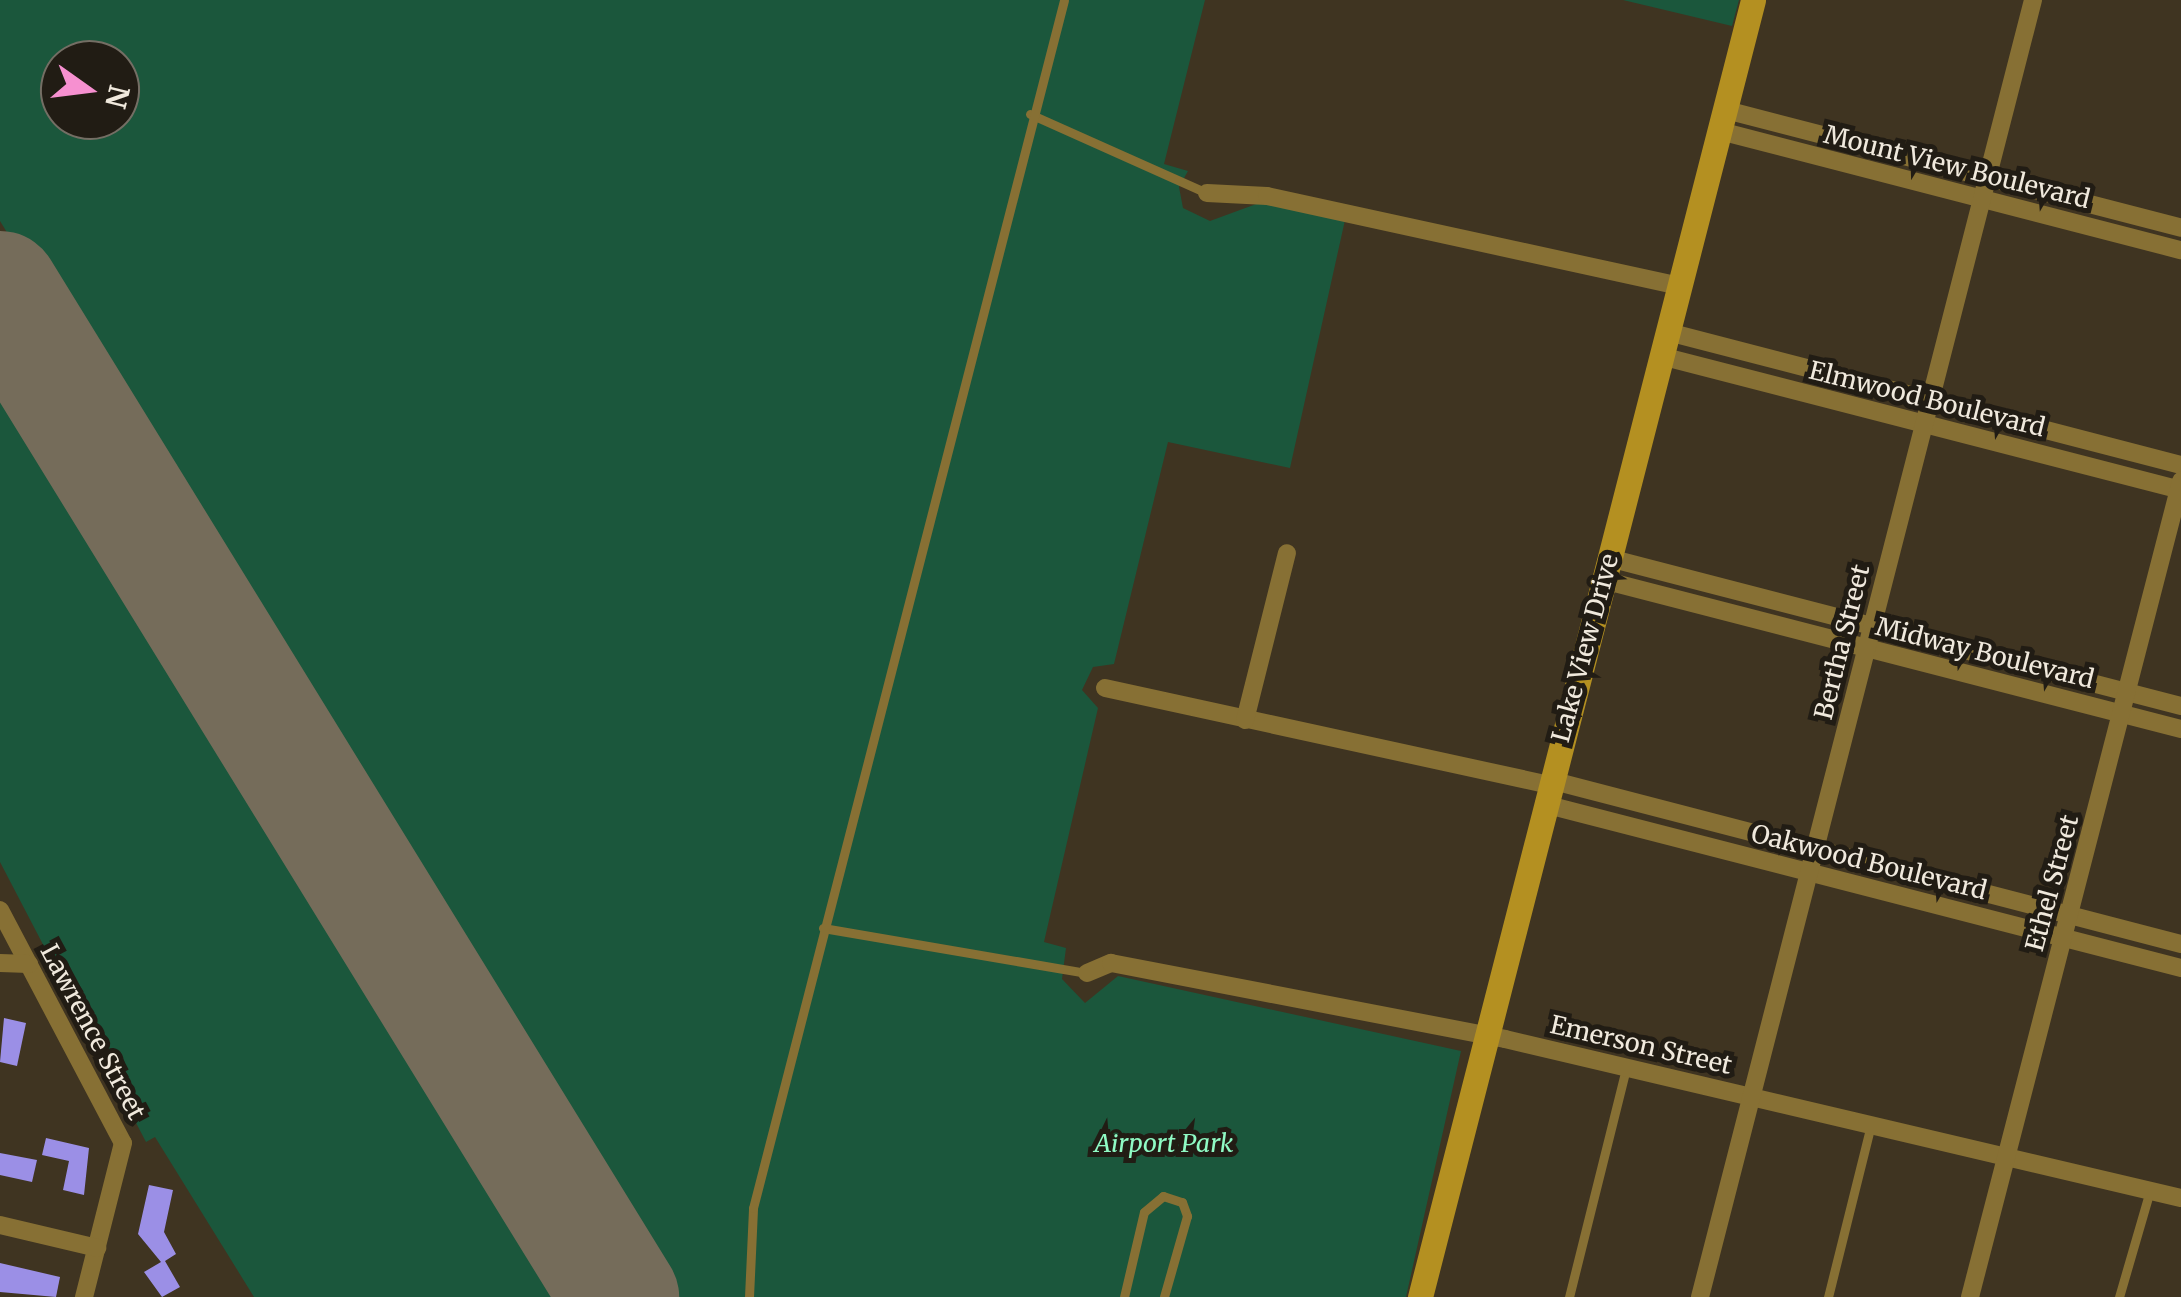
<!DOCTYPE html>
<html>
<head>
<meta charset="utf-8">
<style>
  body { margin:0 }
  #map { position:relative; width:2181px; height:1297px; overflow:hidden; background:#3f3421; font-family:Merriweather,serif }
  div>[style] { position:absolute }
  .green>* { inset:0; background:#1b573c }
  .runway>* { height:118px; margin:-59px; padding:0 59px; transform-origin:59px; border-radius:59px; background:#756c5a }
  .building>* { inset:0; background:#9b8fe6 }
  .lane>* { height:9px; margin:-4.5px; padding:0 4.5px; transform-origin:4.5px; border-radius:4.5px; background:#877034 }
  .street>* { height:18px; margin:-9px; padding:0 9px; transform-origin:9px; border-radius:9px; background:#877034 }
  .secondary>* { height:25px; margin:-12.5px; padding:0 12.5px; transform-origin:12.5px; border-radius:12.5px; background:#b49021 }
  span { translate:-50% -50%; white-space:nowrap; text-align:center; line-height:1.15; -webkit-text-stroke:10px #211c14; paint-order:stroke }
  .street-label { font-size:25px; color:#f0e9dd }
  .park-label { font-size:25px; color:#8ffac4; font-style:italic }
  .north { position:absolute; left:40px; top:40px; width:100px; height:100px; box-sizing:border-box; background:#211c14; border:2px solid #746e64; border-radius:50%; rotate:104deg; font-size:28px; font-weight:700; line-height:40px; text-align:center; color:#f0e9dd }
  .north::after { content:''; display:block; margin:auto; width:35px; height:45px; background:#f690d0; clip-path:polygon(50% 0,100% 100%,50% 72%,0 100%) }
</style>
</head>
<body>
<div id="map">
  <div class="green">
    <i style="clip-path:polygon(evenodd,0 0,1205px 0,1164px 164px,1188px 171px,1179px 187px,1183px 208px,1210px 221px,1259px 203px,1345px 220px,1290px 468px,1168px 442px,1114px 664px,1093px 667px,1082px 690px,1098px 708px,1044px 942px,1066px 948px,1062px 979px,1085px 1003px,1118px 976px,1461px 1051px,1406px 1297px,657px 1297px,0 221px,0 0,60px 60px,120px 60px,120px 120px,60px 120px,60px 60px)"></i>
    <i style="clip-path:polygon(1623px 0,1739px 0,1732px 26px)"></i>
    <i style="clip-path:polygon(0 371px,571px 1297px,254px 1297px,155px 1137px,146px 1142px,0 862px)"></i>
  </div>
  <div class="runway">
    <i style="left:0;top:290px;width:1183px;rotate:58.38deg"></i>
  </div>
  <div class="building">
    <i style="clip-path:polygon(4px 1018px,26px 1023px,17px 1066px,0 1062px)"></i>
    <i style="clip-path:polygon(46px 1138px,89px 1148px,84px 1195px,63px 1190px,69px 1161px,42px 1155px)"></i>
    <i style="clip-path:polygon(0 1153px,37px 1160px,32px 1182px,0 1175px)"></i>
    <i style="clip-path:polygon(149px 1185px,173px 1190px,164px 1232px,176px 1254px,165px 1261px,180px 1287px,162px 1297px,144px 1272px,161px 1262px,138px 1234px)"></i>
    <i style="clip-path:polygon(0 1263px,60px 1277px,56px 1297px,0 1292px)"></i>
  </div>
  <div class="lane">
    <i style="left:1030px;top:114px;width:194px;rotate:24.1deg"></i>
    <i style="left:823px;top:928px;width:268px;rotate:9.7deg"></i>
    <i style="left:749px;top:1297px;width:89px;rotate:-87.4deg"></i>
    <i style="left:753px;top:1208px;width:1247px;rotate:-75.56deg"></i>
    <i style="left:1124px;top:1297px;width:87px;rotate:-76.8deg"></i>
    <i style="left:1144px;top:1212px;width:25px;rotate:-40deg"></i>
    <i style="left:1163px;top:1196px;width:20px;rotate:18deg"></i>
    <i style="left:1182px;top:1202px;width:15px;rotate:70deg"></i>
    <i style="left:1187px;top:1216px;width:84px;rotate:105.9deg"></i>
    <i style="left:1569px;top:1297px;width:236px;rotate:-76deg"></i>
    <i style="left:1828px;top:1297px;width:177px;rotate:-76deg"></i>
    <i style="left:2119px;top:1297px;width:111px;rotate:-73.8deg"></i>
  </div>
  <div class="street">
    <i style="left:1726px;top:110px;width:470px;rotate:14.5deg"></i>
    <i style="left:1720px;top:131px;width:476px;rotate:14.5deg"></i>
    <i style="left:1207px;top:193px;width:60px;rotate:2.9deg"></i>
    <i style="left:1267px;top:196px;width:423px;rotate:12.3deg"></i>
    <i style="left:1668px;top:332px;width:530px;rotate:14.53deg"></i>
    <i style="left:1661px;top:356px;width:537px;rotate:14.45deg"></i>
    <i style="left:1609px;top:558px;width:591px;rotate:14.51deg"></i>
    <i style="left:1603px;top:580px;width:597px;rotate:14.46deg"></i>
    <i style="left:1105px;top:688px;width:455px;rotate:12.3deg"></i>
    <i style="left:1245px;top:720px;width:172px;rotate:-75.9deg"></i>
    <i style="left:1550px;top:780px;width:652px;rotate:14.57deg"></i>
    <i style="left:1544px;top:804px;width:658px;rotate:14.44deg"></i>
    <i style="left:0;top:910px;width:263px;rotate:62.2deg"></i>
    <i style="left:123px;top:1143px;width:159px;rotate:104.2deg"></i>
    <i style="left:0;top:963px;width:29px;rotate:2deg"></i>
    <i style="left:1087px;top:973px;width:26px;rotate:-23deg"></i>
    <i style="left:1111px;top:963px;width:401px;rotate:10.9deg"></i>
    <i style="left:1505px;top:1039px;width:694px;rotate:13.24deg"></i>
    <i style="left:0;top:1225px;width:100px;rotate:13.3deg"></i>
    <i style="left:1700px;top:1297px;width:1339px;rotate:-75.6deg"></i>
    <i style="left:1970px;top:1297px;width:843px;rotate:-75.5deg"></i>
  </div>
  <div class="secondary">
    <i style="left:1420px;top:1297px;width:1339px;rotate:-75.6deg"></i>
  </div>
  <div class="street-label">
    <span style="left:1957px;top:167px;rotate:14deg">Mount View Boulevard</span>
    <span style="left:1927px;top:399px;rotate:14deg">Elmwood Boulevard</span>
    <span style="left:1842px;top:642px;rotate:-76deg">Bertha Street</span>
    <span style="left:1585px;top:648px;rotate:-75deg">Lake View Drive</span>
    <span style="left:1985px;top:653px;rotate:14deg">Midway Boulevard</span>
    <span style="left:1869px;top:862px;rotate:14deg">Oakwood Boulevard</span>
    <span style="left:2052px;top:883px;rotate:-75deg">Ethel Street</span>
    <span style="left:93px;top:1032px;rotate:62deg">Lawrence Street</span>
    <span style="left:1641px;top:1045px;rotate:13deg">Emerson Street</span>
  </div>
  <div class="park-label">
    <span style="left:1164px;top:1143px">Airport Park</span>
  </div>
  <div class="north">N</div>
</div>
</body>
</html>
